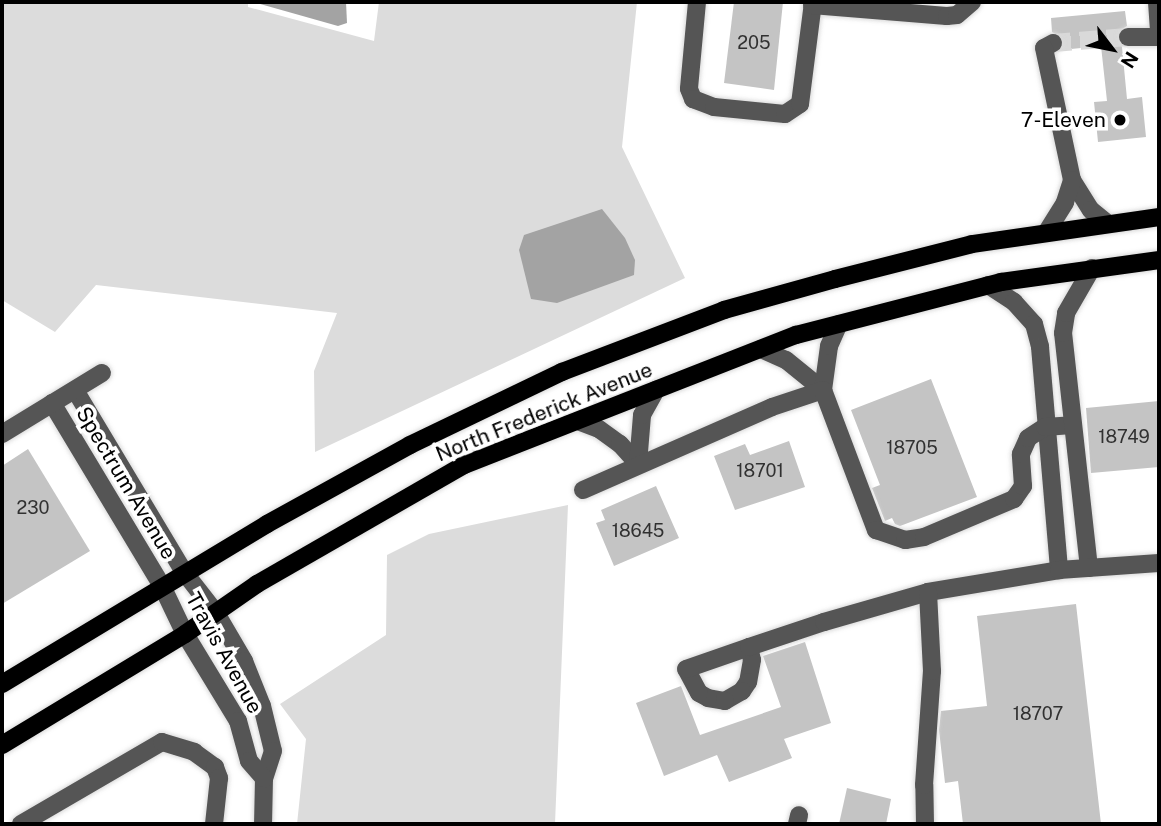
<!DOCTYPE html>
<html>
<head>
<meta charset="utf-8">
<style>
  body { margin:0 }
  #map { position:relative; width:1161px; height:826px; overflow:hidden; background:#fff; font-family:"Public Sans",sans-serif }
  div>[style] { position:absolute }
  .green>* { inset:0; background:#dcdcdc }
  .water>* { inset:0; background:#a3a3a3 }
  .building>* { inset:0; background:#c4c4c4 }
  .minor-tunnel>* { height:18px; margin-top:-9px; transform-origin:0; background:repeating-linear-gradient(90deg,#d9d9d9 0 18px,transparent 0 27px) }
  .roads { filter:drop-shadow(0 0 2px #dbdbdb) drop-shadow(0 0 2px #dbdbdb) }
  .minor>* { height:18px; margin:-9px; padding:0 9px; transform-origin:9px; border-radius:9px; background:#555 }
  .major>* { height:18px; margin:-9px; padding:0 9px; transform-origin:9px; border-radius:9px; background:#000 }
  .dots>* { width:19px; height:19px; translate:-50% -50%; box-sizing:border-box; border:4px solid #fff; border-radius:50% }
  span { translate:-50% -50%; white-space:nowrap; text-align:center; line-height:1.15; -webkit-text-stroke:7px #fff; paint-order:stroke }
  .number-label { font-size:18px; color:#313131 }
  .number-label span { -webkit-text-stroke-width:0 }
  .poi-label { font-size:21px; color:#000 }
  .right { translate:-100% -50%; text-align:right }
  .street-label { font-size:21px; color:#000 }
  .frame { position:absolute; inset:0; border:4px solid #000; pointer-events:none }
  .north { position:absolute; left:1077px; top:14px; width:70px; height:70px; -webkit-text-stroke:5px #fff; paint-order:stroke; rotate:122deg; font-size:19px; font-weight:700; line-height:28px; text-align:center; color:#000 }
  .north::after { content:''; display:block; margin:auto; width:24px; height:32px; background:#000; clip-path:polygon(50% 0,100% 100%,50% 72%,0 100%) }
</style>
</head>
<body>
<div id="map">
  <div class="green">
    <i style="clip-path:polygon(2px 2px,248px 2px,248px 7px,374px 41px,379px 2px,637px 2px,622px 147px,685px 278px,315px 452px,314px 371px,337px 313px,96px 285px,55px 332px,2px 300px)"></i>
    <i style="clip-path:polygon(568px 505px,555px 824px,297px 824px,306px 739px,280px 704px,386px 635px,387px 555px,429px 534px)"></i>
  </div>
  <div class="water">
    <i style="clip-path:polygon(253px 2px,346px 2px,347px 23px,338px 26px)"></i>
    <i style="clip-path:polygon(602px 209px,625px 238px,635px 260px,634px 275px,557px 303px,531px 299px,519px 250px,524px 235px)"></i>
  </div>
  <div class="building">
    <i style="clip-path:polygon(734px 2px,783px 2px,774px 90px,724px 83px)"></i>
    <i style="clip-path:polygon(1125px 11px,1127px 26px,1119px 31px,1117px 38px,1122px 47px,1127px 99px,1142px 97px,1146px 137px,1098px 142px,1094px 102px,1107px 101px,1101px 46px,1061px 50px,1063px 38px,1052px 32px,1051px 18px)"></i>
    <i style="clip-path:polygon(931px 379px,977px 497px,900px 526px,895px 524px,892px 518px,885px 521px,872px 488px,880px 485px,851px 410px)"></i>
    <i style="clip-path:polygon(1159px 401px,1159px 467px,1091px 473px,1086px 408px)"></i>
    <i style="clip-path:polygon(789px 441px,805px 487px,735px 510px,714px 456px,745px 444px,750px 455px)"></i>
    <i style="clip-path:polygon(28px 449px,90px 551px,2px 604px,2px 466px)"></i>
    <i style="clip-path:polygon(656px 486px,679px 538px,614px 566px,596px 523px,605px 520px,601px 510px)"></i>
    <i style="clip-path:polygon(1076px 604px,1101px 824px,963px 824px,958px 781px,945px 783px,939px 730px,941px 711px,987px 706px,977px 616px)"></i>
    <i style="clip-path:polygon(805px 642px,831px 723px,784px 739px,792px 758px,729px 782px,717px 755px,664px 776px,636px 703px,681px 686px,700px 735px,781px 707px,763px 656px)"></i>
    <i style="clip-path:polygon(847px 788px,891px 799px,886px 824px,839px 824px)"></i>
  </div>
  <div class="minor-tunnel">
    <i style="left:1053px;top:43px;width:75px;rotate:-4.6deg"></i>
  </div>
  <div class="roads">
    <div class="minor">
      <i style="left:697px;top:2px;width:87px;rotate:95.3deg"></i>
      <i style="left:689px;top:89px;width:11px;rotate:68deg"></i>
      <i style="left:693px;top:99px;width:22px;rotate:21deg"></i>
      <i style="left:714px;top:107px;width:71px;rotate:5.6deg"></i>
      <i style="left:785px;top:114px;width:18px;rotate:-34deg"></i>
      <i style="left:800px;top:104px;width:103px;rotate:-82.7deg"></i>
      <i style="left:1157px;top:2px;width:26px;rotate:86deg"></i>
      <i style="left:812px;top:5px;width:135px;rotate:4.7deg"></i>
      <i style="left:947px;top:16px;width:10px;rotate:-6deg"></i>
      <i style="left:957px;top:15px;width:20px;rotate:-41deg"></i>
      <i style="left:1128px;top:37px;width:31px"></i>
      <i style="left:1053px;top:43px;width:10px;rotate:151deg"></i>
      <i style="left:1044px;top:48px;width:135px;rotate:78deg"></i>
      <i style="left:1072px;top:180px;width:36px;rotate:58deg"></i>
      <i style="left:1091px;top:210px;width:21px;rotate:39deg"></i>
      <i style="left:1046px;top:233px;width:36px;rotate:-58deg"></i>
      <i style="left:1065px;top:202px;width:23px;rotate:-72deg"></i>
      <i style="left:988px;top:285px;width:31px;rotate:33deg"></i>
      <i style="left:1014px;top:302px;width:30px;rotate:48deg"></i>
      <i style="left:1034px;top:324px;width:24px;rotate:75deg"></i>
      <i style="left:1040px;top:347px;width:224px;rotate:85.1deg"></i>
      <i style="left:761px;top:349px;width:27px;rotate:24deg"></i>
      <i style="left:786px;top:360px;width:48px;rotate:39deg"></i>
      <i style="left:75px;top:390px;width:212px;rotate:59.1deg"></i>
      <i style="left:184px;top:572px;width:52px;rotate:52deg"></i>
      <i style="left:216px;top:613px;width:56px;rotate:59.7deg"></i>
      <i style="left:244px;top:661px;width:48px;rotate:68.2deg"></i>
      <i style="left:262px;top:706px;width:46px;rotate:76.3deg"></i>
      <i style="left:273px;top:751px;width:28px;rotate:108deg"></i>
      <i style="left:264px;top:778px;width:46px;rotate:91.2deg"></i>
      <i style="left:823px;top:390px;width:44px;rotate:-82.2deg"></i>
      <i style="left:829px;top:346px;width:24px;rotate:-66deg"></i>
      <i style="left:52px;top:403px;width:214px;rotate:59deg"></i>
      <i style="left:162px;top:586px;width:53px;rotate:64.4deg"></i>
      <i style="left:185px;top:634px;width:102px;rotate:58.7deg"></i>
      <i style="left:238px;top:721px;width:41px;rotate:74.6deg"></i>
      <i style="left:249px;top:761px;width:23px;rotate:49deg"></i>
      <i style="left:578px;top:421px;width:22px;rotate:21deg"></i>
      <i style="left:599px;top:429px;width:26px;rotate:36deg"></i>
      <i style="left:620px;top:444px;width:27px;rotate:48deg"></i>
      <i style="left:2px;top:434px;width:117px;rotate:-31.4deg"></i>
      <i style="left:638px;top:464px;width:49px;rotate:-85.3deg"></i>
      <i style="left:642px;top:415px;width:29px;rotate:-61deg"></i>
      <i style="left:583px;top:490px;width:206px;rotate:-23.7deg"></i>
      <i style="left:772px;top:407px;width:54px;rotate:-18.4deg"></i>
      <i style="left:823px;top:390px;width:150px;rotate:69.3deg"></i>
      <i style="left:876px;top:530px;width:31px;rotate:19deg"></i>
      <i style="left:905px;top:540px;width:19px;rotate:-9deg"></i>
      <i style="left:924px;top:537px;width:98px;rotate:-22.9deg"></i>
      <i style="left:1014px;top:499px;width:16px;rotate:-55deg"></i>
      <i style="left:1023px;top:486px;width:32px;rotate:-94deg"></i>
      <i style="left:1021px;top:454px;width:17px;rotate:-66deg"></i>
      <i style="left:1028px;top:438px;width:20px;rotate:-33deg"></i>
      <i style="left:1045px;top:427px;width:27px;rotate:-4deg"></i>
      <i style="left:1089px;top:568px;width:236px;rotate:-96.3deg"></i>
      <i style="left:1063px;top:333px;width:20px;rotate:-81deg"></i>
      <i style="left:1066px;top:313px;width:52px;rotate:-60deg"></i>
      <i style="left:749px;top:647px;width:13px;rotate:77deg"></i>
      <i style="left:752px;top:660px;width:22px;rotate:100deg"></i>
      <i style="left:748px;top:682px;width:11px;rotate:124deg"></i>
      <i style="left:742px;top:691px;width:20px;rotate:150deg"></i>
      <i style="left:725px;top:701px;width:17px;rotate:-170deg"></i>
      <i style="left:708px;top:698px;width:10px;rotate:-151deg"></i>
      <i style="left:699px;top:693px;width:27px;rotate:-118deg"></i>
      <i style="left:686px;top:669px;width:67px;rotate:-19.2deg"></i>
      <i style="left:749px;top:647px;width:79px;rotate:-18.4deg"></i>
      <i style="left:824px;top:622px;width:108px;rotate:-16.1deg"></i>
      <i style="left:928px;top:592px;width:133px;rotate:-9.5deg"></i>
      <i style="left:1059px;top:570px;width:100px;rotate:-4deg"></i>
      <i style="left:21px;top:824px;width:163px;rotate:-30.2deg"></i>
      <i style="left:162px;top:742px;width:34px;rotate:17deg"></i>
      <i style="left:194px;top:752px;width:26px;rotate:36deg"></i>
      <i style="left:215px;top:767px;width:12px;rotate:70deg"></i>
      <i style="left:219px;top:778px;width:46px;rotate:96.2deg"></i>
      <i style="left:797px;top:824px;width:9px;rotate:-77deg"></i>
      <i style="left:925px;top:824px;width:39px;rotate:-91deg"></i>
      <i style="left:924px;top:785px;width:114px;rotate:-86deg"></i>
      <i style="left:932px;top:671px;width:79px;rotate:-92.9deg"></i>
    </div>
    <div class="major">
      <i style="left:2px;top:684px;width:310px;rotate:-31.1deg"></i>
      <i style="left:267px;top:524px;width:163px;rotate:-28.9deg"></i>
      <i style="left:410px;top:445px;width:169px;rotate:-25.7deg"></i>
      <i style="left:562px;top:372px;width:173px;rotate:-20.9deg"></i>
      <i style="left:724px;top:310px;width:115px;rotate:-15.6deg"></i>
      <i style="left:835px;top:279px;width:141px;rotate:-14.3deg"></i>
      <i style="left:972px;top:244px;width:189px;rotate:-8.2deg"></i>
      <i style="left:2px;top:745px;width:214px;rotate:-31.2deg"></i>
      <i style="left:185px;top:634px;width:88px;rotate:-34.8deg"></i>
      <i style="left:257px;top:584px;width:239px;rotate:-29.9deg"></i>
      <i style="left:464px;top:465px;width:357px;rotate:-21.4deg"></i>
      <i style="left:796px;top:335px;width:212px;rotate:-14.5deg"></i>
      <i style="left:1001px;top:282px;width:160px;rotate:-7.9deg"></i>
    </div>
  </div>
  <div class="dots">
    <i style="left:1120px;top:120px;background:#000"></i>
  </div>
  <div class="number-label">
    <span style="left:754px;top:43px">205</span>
    <span style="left:1124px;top:437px">18749</span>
    <span style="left:912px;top:448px">18705</span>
    <span style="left:760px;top:471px">18701</span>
    <span style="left:33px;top:508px">230</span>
    <span style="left:638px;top:531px">18645</span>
    <span style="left:1038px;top:714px">18707</span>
  </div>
  <div class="poi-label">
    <span class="right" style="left:1106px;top:120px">7-Eleven</span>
  </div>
  <div class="street-label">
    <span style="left:544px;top:412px;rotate:-22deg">North Frederick Avenue</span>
    <span style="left:126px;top:483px;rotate:59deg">Spectrum Avenue</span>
    <span style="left:224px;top:653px;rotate:61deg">Travis Avenue</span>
  </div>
  <div class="frame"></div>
  <div class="north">N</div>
</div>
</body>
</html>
